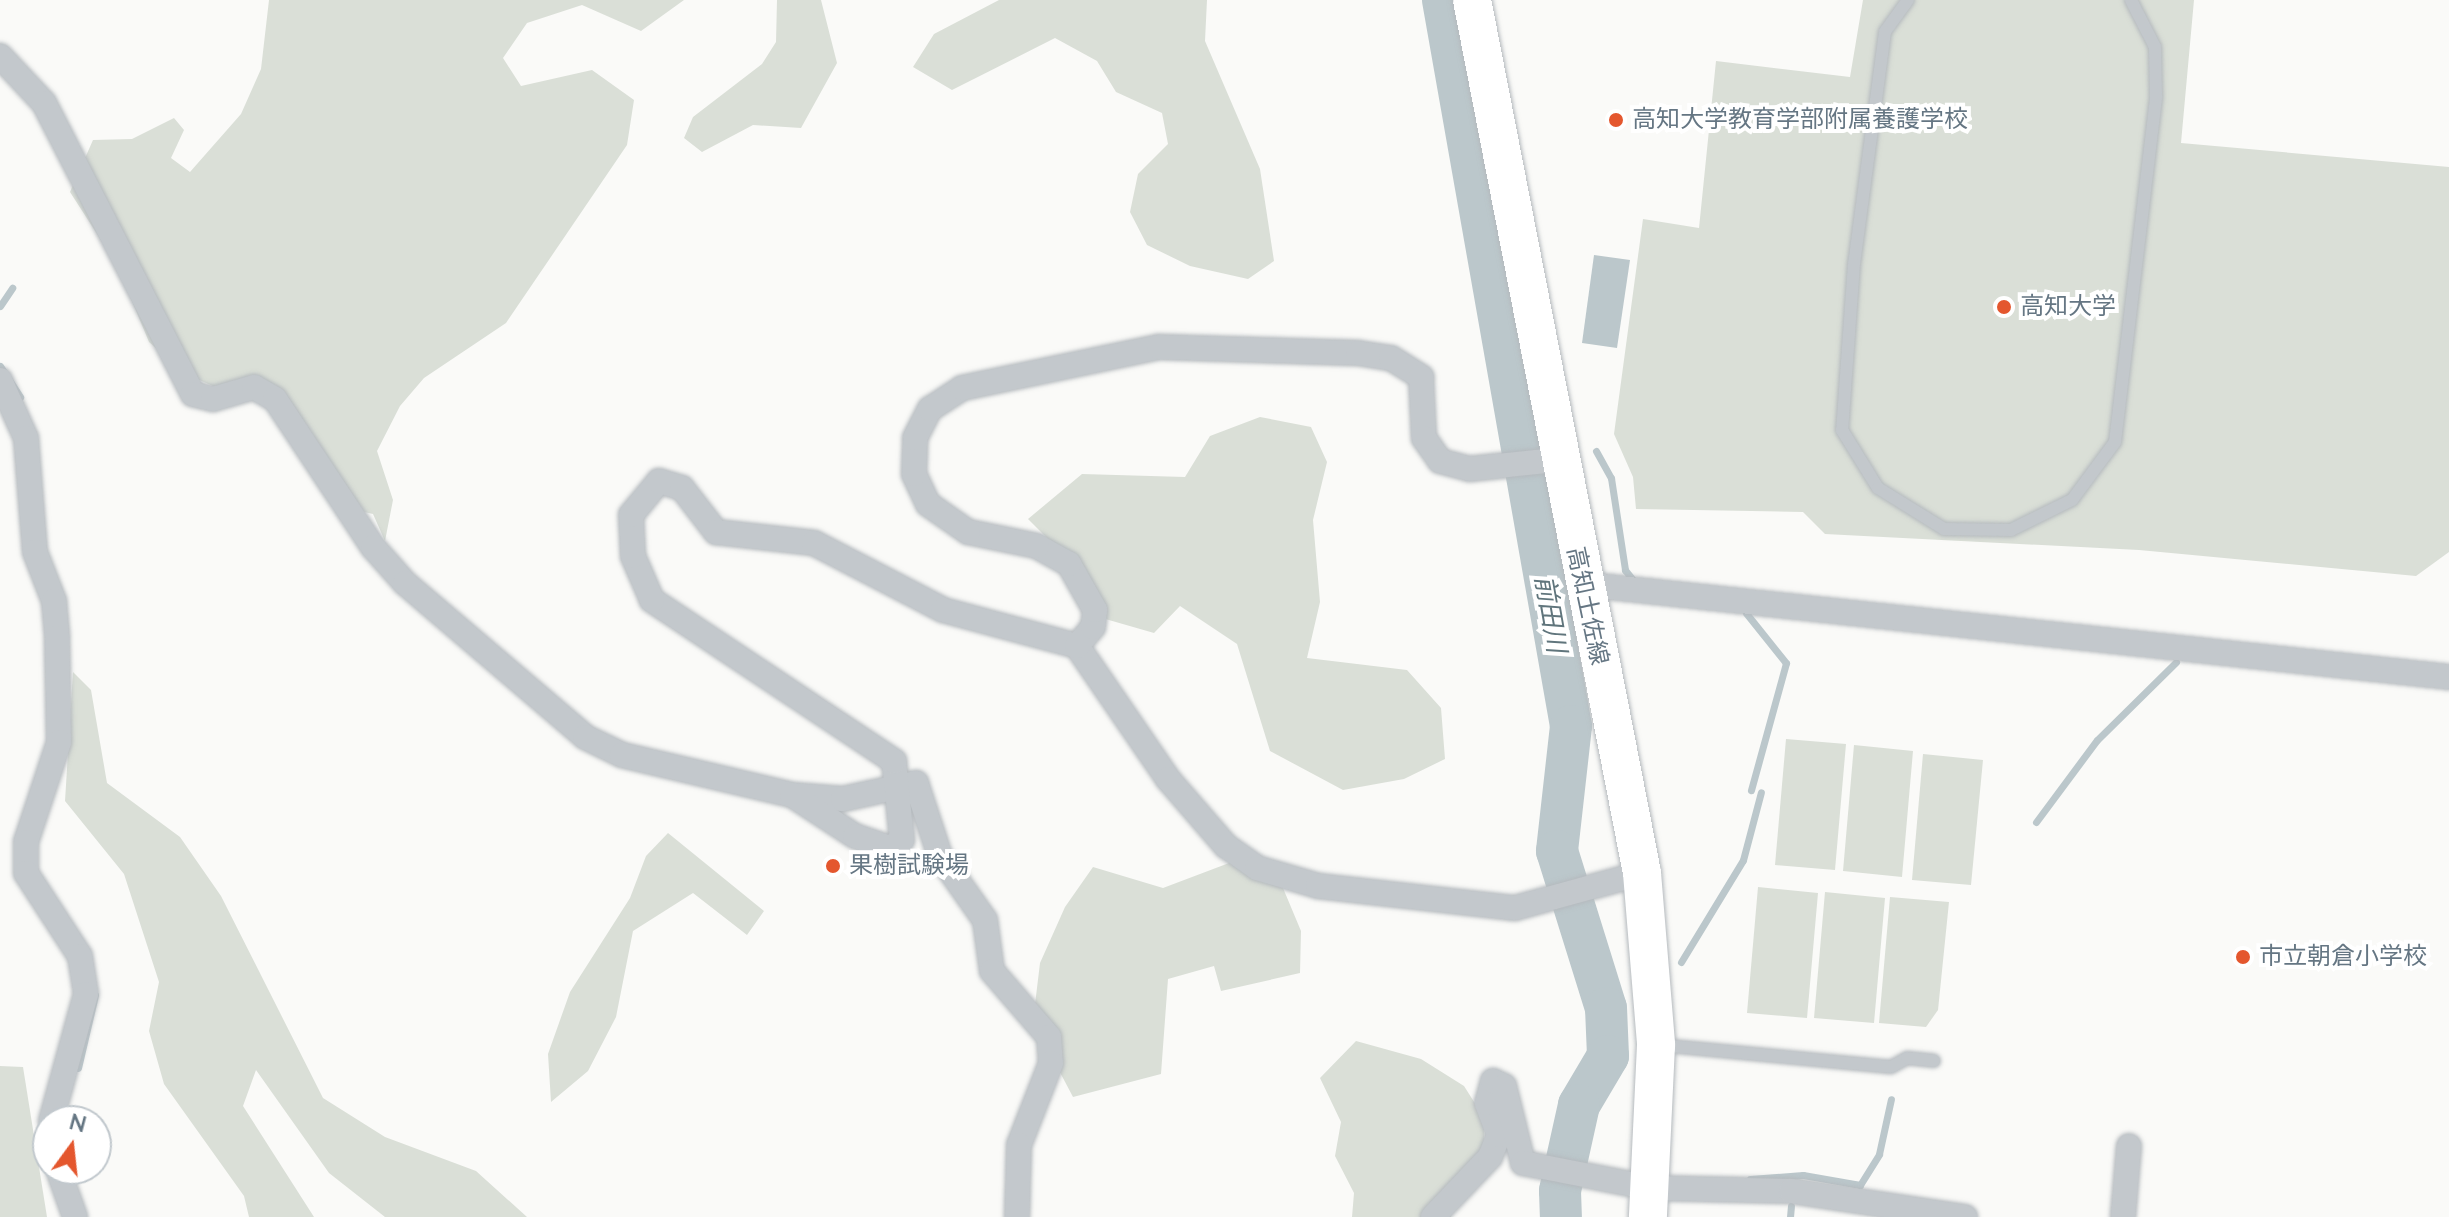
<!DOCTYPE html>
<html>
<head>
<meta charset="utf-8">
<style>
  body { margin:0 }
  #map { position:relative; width:2449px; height:1217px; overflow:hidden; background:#fafaf8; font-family:"Nunito Sans","Noto Sans JP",sans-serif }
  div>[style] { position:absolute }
  .green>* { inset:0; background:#dadfd7 }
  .water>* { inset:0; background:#bbc7cb }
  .stream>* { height:7px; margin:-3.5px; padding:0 3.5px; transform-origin:3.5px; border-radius:3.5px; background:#bbc7cb }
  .river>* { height:42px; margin:-21px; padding:0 21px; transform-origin:21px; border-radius:21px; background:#bbc7cb }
  .roads { filter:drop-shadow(0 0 2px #b5babe) drop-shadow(0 0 2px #b5babe) }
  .lane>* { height:12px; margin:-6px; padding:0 6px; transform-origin:6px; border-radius:6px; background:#c3c8cc }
  .street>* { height:24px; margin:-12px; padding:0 12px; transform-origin:12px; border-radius:12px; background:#c3c8cc }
  .primary>* { height:38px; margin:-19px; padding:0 19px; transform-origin:19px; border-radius:19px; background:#fff }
  .dots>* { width:22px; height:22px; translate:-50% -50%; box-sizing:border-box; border:4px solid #fff; border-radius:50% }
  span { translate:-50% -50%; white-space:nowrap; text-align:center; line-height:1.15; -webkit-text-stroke:8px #fff; paint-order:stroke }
  .poi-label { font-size:24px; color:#657683 }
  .left { translate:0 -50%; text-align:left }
  .street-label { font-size:24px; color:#657683 }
  .water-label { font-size:26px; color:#60757c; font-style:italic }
  .north { position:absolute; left:32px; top:1105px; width:80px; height:80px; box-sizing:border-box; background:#fff; border:2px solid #c1c8cd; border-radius:50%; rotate:15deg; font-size:22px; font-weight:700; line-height:32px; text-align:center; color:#657683 }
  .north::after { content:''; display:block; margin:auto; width:28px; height:36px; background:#e4572e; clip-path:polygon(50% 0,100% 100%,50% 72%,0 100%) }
</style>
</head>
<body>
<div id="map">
  <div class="green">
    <i style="clip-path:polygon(269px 0,684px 0,641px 31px,582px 5px,527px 23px,503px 58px,521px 86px,592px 70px,634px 100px,627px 145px,506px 323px,424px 378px,400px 406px,377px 451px,393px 500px,385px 541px,373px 514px,342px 507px,251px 378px,215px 387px,186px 374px,149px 342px,117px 265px,70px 192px,93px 140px,132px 139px,174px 118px,184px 130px,171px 158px,190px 172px,241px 114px,261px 69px)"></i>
    <i style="clip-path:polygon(777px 0,821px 0,837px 63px,801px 128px,753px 125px,702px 152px,684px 138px,693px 117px,762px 64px,776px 42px)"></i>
    <i style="clip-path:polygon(999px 0,1207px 0,1205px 41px,1260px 169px,1274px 261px,1248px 279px,1190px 266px,1147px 245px,1130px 212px,1138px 174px,1168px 144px,1162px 113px,1116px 92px,1097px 61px,1055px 38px,952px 90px,913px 67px,934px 34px)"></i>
    <i style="clip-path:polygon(1863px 0,2194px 0,2181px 143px,2449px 167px,2449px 552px,2416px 576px,2139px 550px,1825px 534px,1803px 512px,1636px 509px,1633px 477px,1614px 434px,1643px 219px,1699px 228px,1716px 61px,1850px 77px)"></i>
    <i style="clip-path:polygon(1260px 417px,1311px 427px,1327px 462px,1313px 520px,1320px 602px,1307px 658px,1407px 670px,1441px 708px,1445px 759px,1404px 779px,1343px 790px,1270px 751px,1237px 644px,1180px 606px,1154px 633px,1095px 616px,1077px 568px,1028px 519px,1082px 474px,1185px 477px,1210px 436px)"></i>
    <i style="clip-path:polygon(73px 672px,91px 690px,107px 783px,180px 837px,221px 896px,323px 1098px,385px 1137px,476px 1171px,527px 1217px,385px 1217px,329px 1173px,256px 1070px,243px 1106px,314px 1217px,249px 1217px,244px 1196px,164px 1084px,149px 1031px,159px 982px,124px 874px,65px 801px)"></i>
    <i style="clip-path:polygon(1786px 739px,1846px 744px,1835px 870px,1775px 865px)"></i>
    <i style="clip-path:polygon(1854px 745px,1913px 751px,1902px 877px,1843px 871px)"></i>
    <i style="clip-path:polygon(1923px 754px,1983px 760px,1971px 885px,1912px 880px)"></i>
    <i style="clip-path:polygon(668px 833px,764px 911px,747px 935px,693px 893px,633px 931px,616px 1017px,588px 1071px,551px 1102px,548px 1054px,570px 992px,630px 898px,646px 856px)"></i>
    <i style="clip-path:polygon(1237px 860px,1283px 888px,1301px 931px,1300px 973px,1221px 991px,1214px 966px,1168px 979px,1161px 1074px,1073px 1097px,1033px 1021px,1040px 963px,1065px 907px,1093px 867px,1163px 888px)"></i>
    <i style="clip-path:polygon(1758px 887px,1818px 893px,1807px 1018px,1747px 1013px)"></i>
    <i style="clip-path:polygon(1825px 892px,1885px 898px,1874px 1023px,1814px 1018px)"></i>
    <i style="clip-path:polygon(1890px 897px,1949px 902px,1938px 1010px,1926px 1027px,1879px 1023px)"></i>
    <i style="clip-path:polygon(1356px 1041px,1421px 1059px,1464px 1086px,1483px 1116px,1486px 1165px,1455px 1198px,1451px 1217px,1352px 1217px,1354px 1193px,1335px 1156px,1341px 1122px,1320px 1078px)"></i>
    <i style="clip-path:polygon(0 1066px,23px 1067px,47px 1217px,0 1217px)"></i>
  </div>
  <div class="water">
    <i style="clip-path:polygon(1594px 255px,1630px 260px,1617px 348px,1582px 343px)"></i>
  </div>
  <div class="stream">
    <i style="left:0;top:306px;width:22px;rotate:-56deg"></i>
    <i style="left:0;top:366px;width:37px;rotate:57deg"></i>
    <i style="left:1596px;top:451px;width:31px;rotate:61deg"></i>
    <i style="left:1611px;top:478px;width:93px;rotate:81.3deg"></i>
    <i style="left:1625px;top:570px;width:13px;rotate:51deg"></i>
    <i style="left:1746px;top:613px;width:64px;rotate:51.3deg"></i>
    <i style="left:1786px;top:663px;width:132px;rotate:105.4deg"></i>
    <i style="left:2036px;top:822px;width:102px;rotate:-53.4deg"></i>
    <i style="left:2097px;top:740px;width:111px;rotate:-44.6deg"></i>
    <i style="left:1681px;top:962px;width:119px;rotate:-58.7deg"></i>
    <i style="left:1743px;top:860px;width:70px;rotate:-75.2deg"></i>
    <i style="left:78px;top:1068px;width:75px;rotate:-76.9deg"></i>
    <i style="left:1750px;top:1179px;width:53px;rotate:-4.3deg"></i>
    <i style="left:1803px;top:1175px;width:58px;rotate:10deg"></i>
    <i style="left:1860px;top:1185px;width:36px;rotate:-58deg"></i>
    <i style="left:1879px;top:1154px;width:56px;rotate:-77.7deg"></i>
    <i style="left:1790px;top:1217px;width:11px;rotate:-85deg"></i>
  </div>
  <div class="river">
    <i style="left:1443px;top:0;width:737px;rotate:80deg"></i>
    <i style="left:1571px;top:726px;width:126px;rotate:96.4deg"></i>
    <i style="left:1557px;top:851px;width:164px;rotate:72.7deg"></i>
    <i style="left:1606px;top:1008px;width:48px;rotate:87.6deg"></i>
    <i style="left:1608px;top:1056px;width:57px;rotate:120.6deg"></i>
    <i style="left:1579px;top:1105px;width:88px;rotate:102.5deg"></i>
    <i style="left:1560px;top:1191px;width:26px;rotate:88deg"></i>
  </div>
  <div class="roads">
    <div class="lane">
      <i style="left:1908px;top:0;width:39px;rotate:126deg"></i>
      <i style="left:1885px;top:32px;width:234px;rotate:97.6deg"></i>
      <i style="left:1854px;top:264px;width:166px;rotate:94.1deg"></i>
      <i style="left:1842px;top:430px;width:68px;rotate:58.2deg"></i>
      <i style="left:1878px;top:488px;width:78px;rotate:31.8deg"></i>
      <i style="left:1944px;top:529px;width:67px;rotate:0.9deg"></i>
      <i style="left:2011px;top:530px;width:68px;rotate:-26.2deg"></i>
      <i style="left:2072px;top:500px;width:72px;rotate:-53.4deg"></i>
      <i style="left:2115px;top:442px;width:348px;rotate:-83.2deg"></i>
      <i style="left:2156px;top:96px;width:49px;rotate:-91.2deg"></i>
      <i style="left:2155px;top:47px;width:53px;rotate:-117.1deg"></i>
      <i style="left:1659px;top:1045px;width:233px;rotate:5.4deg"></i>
      <i style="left:1891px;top:1067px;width:18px;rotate:-29deg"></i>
      <i style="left:1907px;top:1058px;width:27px;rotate:6deg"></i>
    </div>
    <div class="street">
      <i style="left:0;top:56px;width:64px;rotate:46.9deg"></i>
      <i style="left:44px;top:103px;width:327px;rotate:62.9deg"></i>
      <i style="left:193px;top:394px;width:21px;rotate:14deg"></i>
      <i style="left:213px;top:399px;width:43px;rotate:-16.3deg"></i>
      <i style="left:254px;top:387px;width:24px;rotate:30deg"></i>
      <i style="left:275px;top:399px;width:178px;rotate:56.5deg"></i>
      <i style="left:373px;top:547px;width:48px;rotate:48.4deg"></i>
      <i style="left:405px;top:583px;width:237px;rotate:40.5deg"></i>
      <i style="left:585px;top:737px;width:41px;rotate:25.9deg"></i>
      <i style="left:622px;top:755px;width:175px;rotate:13.2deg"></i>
      <i style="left:792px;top:795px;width:51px;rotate:4.5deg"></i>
      <i style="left:843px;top:799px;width:75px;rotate:-12.4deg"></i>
      <i style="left:916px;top:783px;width:77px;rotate:71.8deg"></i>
      <i style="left:940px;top:856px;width:78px;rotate:54.9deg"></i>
      <i style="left:985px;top:920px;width:51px;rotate:82.2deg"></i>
      <i style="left:992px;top:971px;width:87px;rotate:49.2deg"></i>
      <i style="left:1049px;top:1037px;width:26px;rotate:86deg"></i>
      <i style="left:1051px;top:1063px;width:88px;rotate:111.3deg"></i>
      <i style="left:1019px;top:1145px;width:72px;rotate:91.6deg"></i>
      <i style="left:0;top:380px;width:64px;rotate:65.9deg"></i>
      <i style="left:26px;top:438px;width:114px;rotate:85.5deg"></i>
      <i style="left:35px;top:552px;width:53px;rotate:68.8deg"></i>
      <i style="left:54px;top:601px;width:37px;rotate:85deg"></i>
      <i style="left:57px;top:638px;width:104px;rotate:88.9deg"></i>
      <i style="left:59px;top:742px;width:105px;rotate:108.3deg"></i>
      <i style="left:26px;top:842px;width:31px;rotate:90deg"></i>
      <i style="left:26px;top:873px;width:99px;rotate:57deg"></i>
      <i style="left:80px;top:956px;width:38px;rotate:81deg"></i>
      <i style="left:86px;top:994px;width:132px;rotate:105.4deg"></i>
      <i style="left:1582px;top:584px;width:872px;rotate:6.12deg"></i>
      <i style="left:1077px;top:646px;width:161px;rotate:55.6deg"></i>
      <i style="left:1168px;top:779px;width:89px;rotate:49.1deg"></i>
      <i style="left:1226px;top:846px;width:38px;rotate:35deg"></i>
      <i style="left:1257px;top:868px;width:64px;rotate:16.4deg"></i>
      <i style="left:1318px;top:886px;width:198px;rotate:6.4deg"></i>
      <i style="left:1515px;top:908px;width:132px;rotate:-15.4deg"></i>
      <i style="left:792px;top:795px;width:75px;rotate:33.1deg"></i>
      <i style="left:855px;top:836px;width:37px;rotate:19deg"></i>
      <i style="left:890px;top:848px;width:14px;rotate:-34deg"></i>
      <i style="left:902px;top:840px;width:79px;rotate:-95.8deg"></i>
      <i style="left:894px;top:761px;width:291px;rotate:-146.4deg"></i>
      <i style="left:652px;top:600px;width:48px;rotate:-113.4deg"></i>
      <i style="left:633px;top:556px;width:41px;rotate:-92.8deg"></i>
      <i style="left:631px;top:515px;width:44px;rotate:-50.5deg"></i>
      <i style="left:659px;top:481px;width:24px;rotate:17deg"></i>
      <i style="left:682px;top:488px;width:56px;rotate:52.3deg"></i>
      <i style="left:716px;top:532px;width:99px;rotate:6.4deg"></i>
      <i style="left:814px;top:543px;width:145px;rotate:27.4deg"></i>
      <i style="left:943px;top:610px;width:139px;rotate:15deg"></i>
      <i style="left:1077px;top:646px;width:25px;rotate:-50deg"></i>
      <i style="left:1093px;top:627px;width:17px;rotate:-83deg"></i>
      <i style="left:1095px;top:610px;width:53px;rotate:-119.5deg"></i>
      <i style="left:1069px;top:564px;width:37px;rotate:-151deg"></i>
      <i style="left:1037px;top:546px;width:70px;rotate:-168.5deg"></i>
      <i style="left:968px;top:532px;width:49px;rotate:-145deg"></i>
      <i style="left:928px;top:504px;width:33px;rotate:-115deg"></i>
      <i style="left:914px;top:474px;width:36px;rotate:-88deg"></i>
      <i style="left:915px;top:438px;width:33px;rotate:-63deg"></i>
      <i style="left:930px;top:409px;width:38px;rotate:-33deg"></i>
      <i style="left:962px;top:388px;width:201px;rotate:-11.8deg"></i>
      <i style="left:1159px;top:347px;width:199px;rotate:1.7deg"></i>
      <i style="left:1358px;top:353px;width:33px;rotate:9deg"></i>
      <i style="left:1391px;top:358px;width:36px;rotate:32deg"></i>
      <i style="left:1421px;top:377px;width:61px;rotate:87.2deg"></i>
      <i style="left:1424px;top:438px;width:28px;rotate:55deg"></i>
      <i style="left:1440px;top:461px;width:30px;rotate:15deg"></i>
      <i style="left:1469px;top:469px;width:87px;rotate:-5.9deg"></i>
      <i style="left:58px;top:1169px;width:51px;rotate:70.5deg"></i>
      <i style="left:1433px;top:1217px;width:83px;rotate:-46.5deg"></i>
      <i style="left:1490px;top:1157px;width:24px;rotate:-68deg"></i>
      <i style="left:1499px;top:1135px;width:34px;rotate:-111deg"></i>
      <i style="left:1487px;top:1103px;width:23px;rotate:-75deg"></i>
      <i style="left:1493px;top:1081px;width:12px;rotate:24deg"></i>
      <i style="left:1504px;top:1086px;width:79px;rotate:76.1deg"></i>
      <i style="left:1523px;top:1163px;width:129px;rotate:11.1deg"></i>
      <i style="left:1650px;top:1188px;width:141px;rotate:1.2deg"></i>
      <i style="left:1791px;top:1191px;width:176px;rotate:8.5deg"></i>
      <i style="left:2123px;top:1217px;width:71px;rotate:-85.2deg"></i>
    </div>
    <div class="primary">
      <i style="left:1472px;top:0;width:889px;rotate:78.98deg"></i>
      <i style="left:1642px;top:873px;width:173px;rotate:85.3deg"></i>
      <i style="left:1656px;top:1045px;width:172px;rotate:92.7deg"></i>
    </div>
  </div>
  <div class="dots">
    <i style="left:1616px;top:120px;background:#e4572e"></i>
    <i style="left:2004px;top:307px;background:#e4572e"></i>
    <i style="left:833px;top:866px;background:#e4572e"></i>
    <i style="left:2243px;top:957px;background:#e4572e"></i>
  </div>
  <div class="poi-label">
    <span class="left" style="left:1632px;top:120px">高知大学教育学部附属養護学校</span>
    <span class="left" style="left:2020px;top:307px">高知大学</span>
    <span class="left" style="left:849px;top:866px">果樹試験場</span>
    <span class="left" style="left:2259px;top:957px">市立朝倉小学校</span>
  </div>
  <div class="street-label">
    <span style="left:1587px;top:606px;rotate:78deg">高知土佐線</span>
  </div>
  <div class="water-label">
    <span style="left:1550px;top:614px;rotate:80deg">前田川</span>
  </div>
  <div class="north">N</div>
</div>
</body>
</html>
